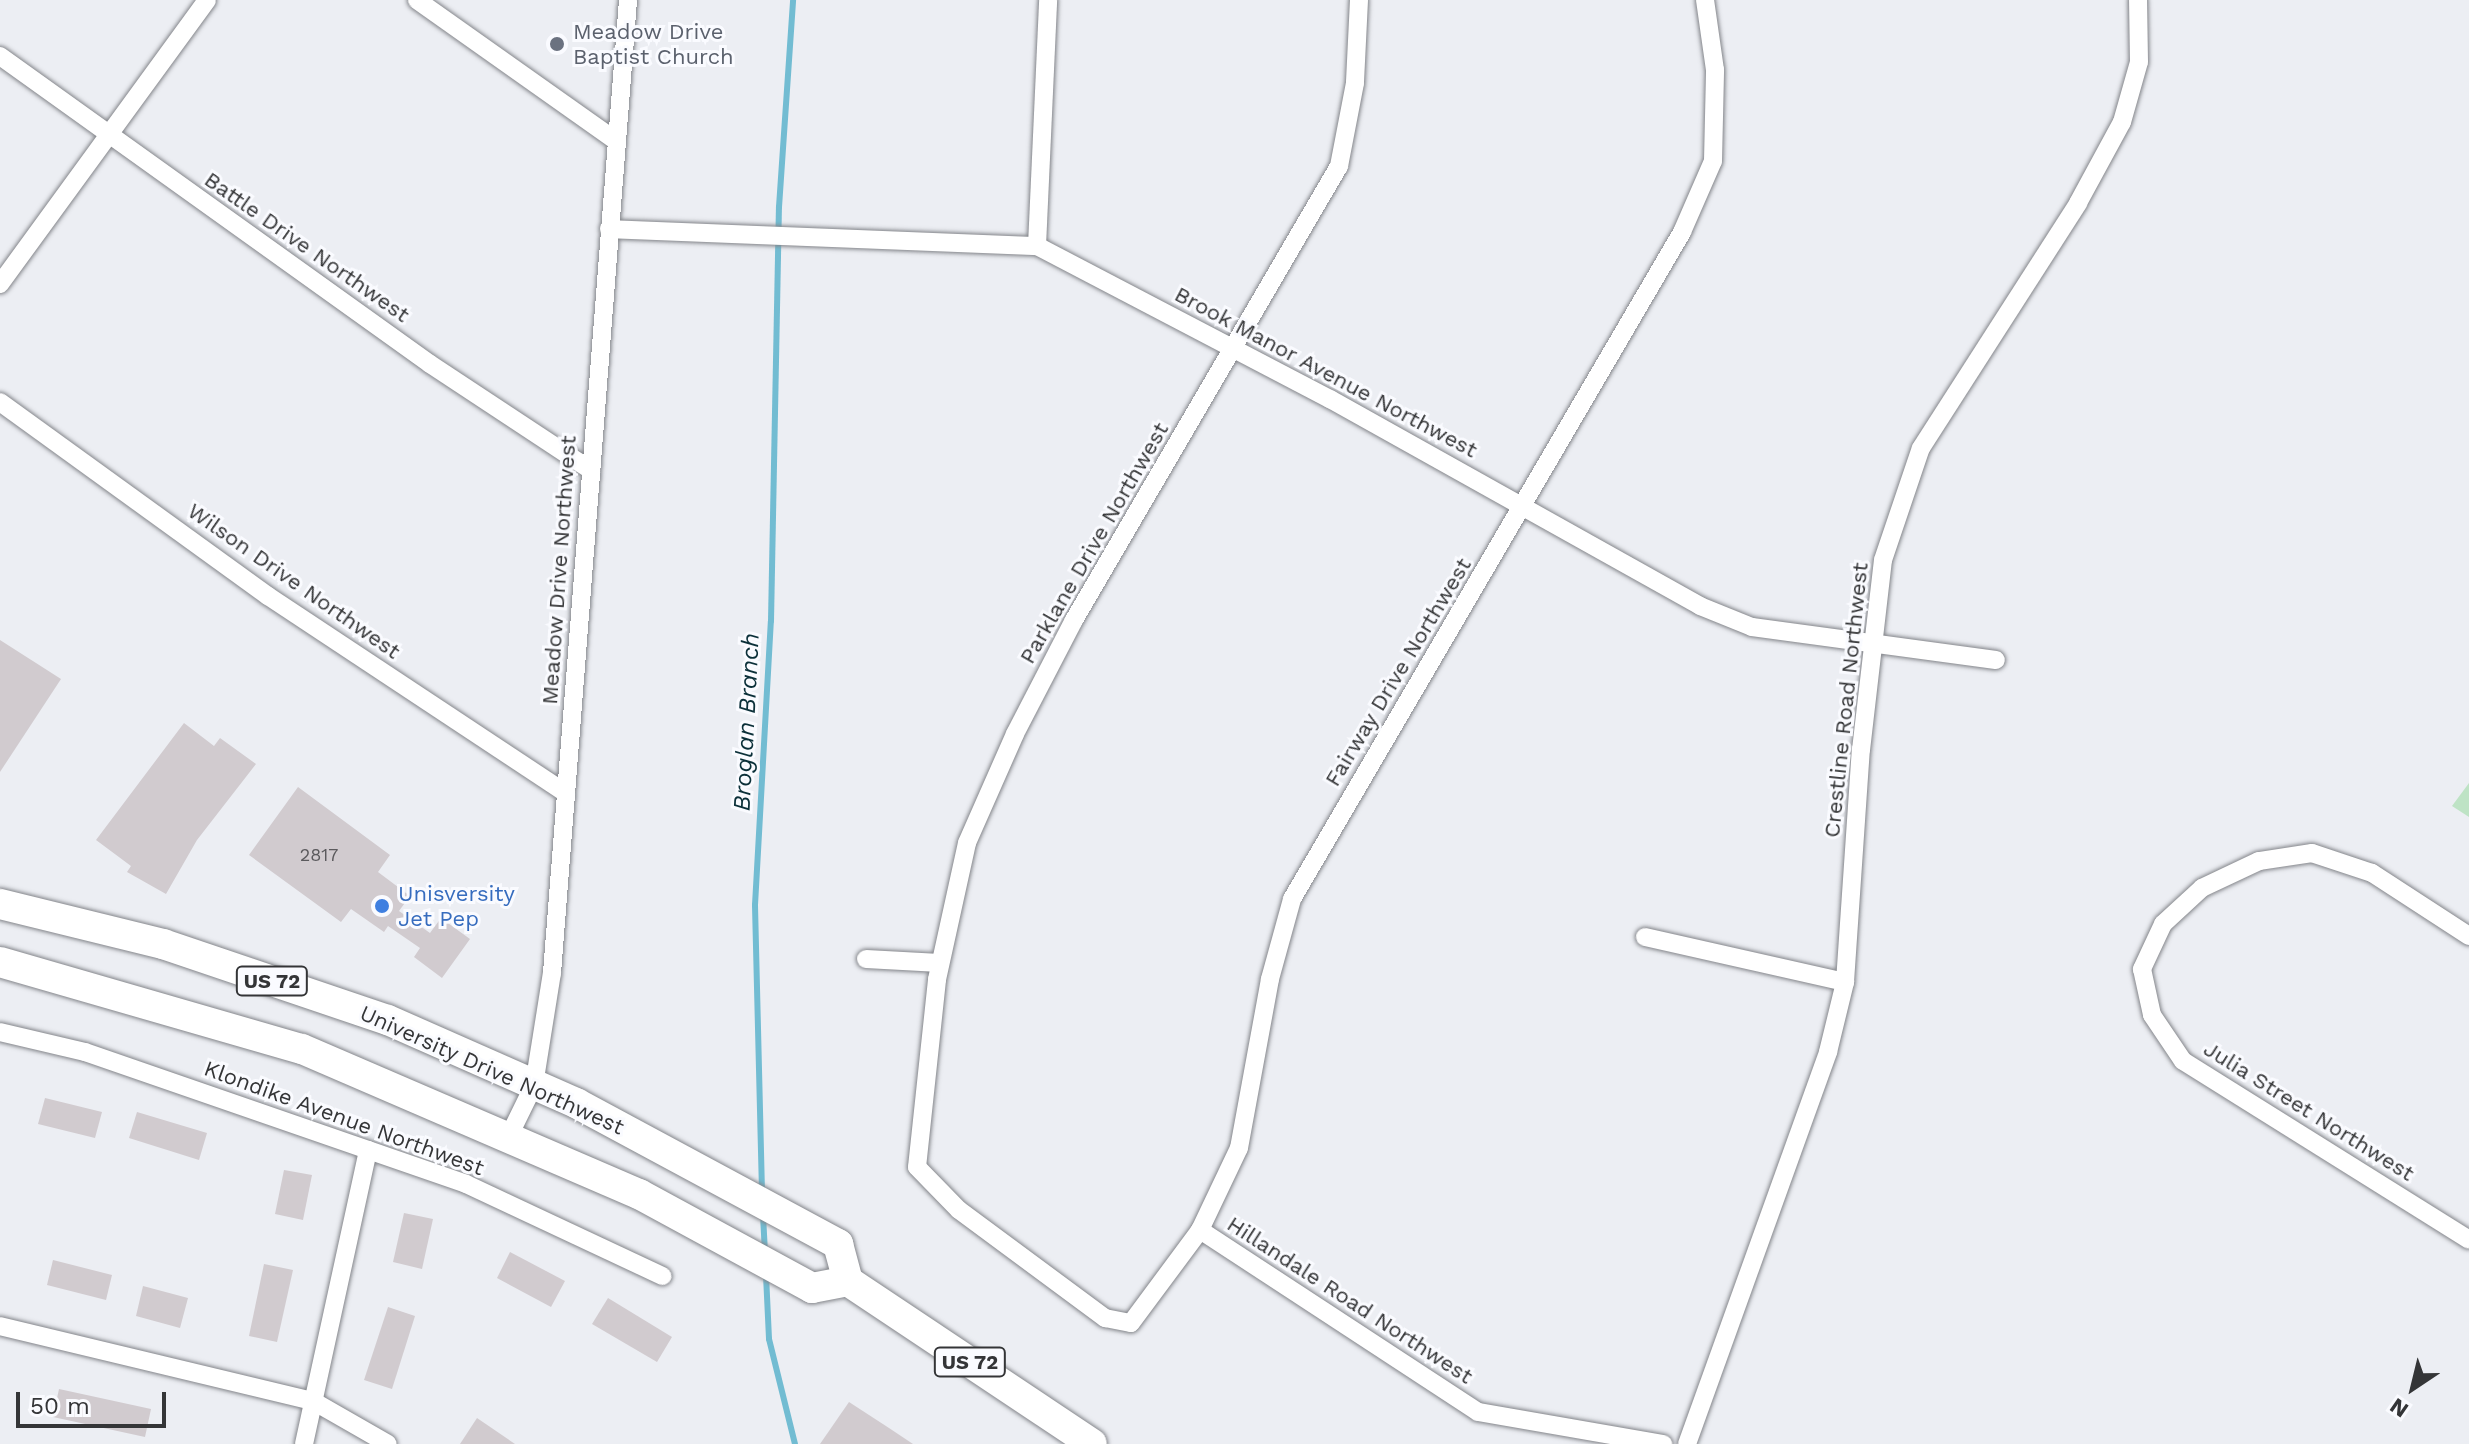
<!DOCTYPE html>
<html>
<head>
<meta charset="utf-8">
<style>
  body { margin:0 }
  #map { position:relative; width:2469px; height:1444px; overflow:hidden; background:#eceef3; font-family:"Work Sans",sans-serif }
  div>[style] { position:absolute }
  .green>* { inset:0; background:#bee3c5 }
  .stream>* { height:6px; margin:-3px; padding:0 3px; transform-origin:3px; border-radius:3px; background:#72bcd2 }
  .building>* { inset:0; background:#d1cbcf }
  .roads { filter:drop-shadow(0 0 2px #83858a) drop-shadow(0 0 2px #83858a) }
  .minor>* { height:18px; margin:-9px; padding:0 9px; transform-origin:9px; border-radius:9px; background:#fff }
  .trunk>* { height:30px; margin:-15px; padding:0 15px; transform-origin:15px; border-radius:15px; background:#fff }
  .dots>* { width:22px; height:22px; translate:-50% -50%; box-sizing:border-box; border:4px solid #fafbff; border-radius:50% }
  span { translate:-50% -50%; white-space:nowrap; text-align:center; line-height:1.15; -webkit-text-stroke:6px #fafbff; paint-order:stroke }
  .number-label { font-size:18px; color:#5b5a5d }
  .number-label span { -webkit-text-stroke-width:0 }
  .shield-label span { padding:2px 6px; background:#fafbff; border:2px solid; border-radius:6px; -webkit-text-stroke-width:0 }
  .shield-label { font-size:20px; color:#343537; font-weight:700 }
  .worship-label { font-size:22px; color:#5b616d }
  .left { translate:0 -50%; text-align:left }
  .street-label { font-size:22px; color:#343537 }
  .shop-label { font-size:22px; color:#366cbe }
  .water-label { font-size:24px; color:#0b3039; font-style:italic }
  .north { position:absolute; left:2373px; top:1348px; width:80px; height:80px; -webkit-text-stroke:6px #fafbff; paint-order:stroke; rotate:215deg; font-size:22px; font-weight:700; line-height:32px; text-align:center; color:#343537 }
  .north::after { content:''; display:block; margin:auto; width:28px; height:36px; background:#343537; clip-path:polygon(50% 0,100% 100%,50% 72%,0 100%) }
  .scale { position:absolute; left:16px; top:1392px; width:150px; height:36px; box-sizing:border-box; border:4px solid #343537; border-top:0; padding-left:10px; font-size:24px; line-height:28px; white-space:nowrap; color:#343537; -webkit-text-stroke:6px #fafbff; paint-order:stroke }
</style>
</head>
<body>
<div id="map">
  <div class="green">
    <i style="clip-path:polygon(2469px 783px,2469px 817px,2452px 806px)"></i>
  </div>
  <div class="stream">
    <i style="left:762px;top:1192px;width:287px;rotate:-91.4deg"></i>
    <i style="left:755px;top:905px;width:284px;rotate:-86.8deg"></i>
    <i style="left:771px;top:621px;width:414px;rotate:-88.9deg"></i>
    <i style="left:779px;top:207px;width:207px;rotate:-86.1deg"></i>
    <i style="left:763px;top:1215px;width:37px;rotate:87deg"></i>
    <i style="left:766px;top:1275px;width:64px;rotate:87.3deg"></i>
    <i style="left:769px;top:1339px;width:108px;rotate:76.1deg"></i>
  </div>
  <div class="building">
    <i style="clip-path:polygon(0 640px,61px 679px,0 772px)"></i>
    <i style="clip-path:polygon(184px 723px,214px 746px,220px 738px,256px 764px,197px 840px,166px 894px,127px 872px,131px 866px,96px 840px)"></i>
    <i style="clip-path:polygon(298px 787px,390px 855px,378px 872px,410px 896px,399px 911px,430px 933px,441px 918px,470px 939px,442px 978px,414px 957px,420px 948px,388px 926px,384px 932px,351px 909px,341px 922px,249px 855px)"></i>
    <i style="clip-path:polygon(45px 1098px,102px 1112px,95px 1138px,38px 1124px)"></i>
    <i style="clip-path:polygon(137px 1112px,207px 1133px,199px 1160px,129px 1138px)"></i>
    <i style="clip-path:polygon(284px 1170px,312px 1175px,303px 1220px,275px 1214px)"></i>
    <i style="clip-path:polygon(404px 1213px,433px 1219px,422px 1269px,393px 1262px)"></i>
    <i style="clip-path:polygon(510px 1252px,565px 1281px,551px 1307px,497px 1278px)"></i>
    <i style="clip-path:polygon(53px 1260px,112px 1275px,106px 1300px,47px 1285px)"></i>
    <i style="clip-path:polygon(264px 1264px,293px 1270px,277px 1342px,249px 1336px)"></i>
    <i style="clip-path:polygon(143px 1286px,188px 1298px,180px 1328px,136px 1316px)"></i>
    <i style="clip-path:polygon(608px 1298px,672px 1337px,657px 1362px,592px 1324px)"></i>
    <i style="clip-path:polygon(388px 1307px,415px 1316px,392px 1389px,364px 1380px)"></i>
    <i style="clip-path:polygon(59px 1389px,151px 1409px,145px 1437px,53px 1417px)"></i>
    <i style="clip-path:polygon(849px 1402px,889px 1428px,913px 1444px,820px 1444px)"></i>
    <i style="clip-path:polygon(477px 1418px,515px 1444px,460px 1444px)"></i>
  </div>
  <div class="roads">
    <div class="minor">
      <i style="left:417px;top:0;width:244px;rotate:35.3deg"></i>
      <i style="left:1359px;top:0;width:83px;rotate:92.8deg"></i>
      <i style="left:1355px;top:83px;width:85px;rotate:100.9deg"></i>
      <i style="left:1339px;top:166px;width:526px;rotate:120.27deg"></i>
      <i style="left:1074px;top:620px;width:128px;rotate:117.4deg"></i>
      <i style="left:1015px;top:734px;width:119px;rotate:113.8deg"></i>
      <i style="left:967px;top:843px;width:140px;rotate:102.4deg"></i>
      <i style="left:937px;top:980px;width:188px;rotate:96.1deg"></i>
      <i style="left:917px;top:1167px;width:60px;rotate:45.7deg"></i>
      <i style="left:959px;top:1210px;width:182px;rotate:36.5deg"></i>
      <i style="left:1105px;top:1318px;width:26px;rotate:11deg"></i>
      <i style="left:1131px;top:1323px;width:116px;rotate:-53.4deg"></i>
      <i style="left:1200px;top:1230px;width:91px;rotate:-64.6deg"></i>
      <i style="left:1239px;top:1148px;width:172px;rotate:-79.6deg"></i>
      <i style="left:1270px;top:979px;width:83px;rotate:-74.6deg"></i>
      <i style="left:1292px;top:899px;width:773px;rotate:-59.68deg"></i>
      <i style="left:1682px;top:232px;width:77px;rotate:-66.4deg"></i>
      <i style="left:1713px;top:161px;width:91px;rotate:-88.7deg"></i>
      <i style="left:1715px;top:70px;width:71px;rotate:-98.1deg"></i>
      <i style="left:0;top:56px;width:529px;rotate:35.61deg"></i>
      <i style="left:430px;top:364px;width:193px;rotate:33.4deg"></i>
      <i style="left:609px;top:229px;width:428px;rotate:2.3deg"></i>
      <i style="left:1037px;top:246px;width:331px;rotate:27.6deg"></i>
      <i style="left:1330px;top:399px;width:424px;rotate:29.2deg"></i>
      <i style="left:1700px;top:606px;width:56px;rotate:22deg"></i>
      <i style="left:1752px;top:627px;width:246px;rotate:7.7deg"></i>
      <i style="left:1037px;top:246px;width:246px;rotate:-87.4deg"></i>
      <i style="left:0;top:284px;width:351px;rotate:-53.9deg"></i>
      <i style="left:0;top:402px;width:331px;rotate:35.9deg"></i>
      <i style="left:268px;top:596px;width:357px;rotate:33.5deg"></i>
      <i style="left:2469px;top:936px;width:116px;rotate:-147deg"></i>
      <i style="left:2372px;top:873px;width:63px;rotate:-161.6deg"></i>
      <i style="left:2312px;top:853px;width:54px;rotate:171.4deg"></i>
      <i style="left:2259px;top:861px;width:63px;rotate:154.7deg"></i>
      <i style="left:2202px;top:888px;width:53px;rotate:137.3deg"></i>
      <i style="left:2163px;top:924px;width:50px;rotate:115deg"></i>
      <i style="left:2142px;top:969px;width:47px;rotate:77.7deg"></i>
      <i style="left:2152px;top:1015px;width:55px;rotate:56deg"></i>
      <i style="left:2183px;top:1061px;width:337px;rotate:32deg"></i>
      <i style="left:1645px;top:937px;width:205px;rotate:12.7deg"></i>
      <i style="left:866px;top:959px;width:74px;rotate:3.1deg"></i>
      <i style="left:0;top:1032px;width:87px;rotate:13.2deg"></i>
      <i style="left:85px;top:1052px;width:403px;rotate:19.1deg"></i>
      <i style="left:466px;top:1184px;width:217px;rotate:25.1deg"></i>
      <i style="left:509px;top:1136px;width:57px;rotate:-63.9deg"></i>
      <i style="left:534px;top:1085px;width:113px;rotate:-80.9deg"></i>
      <i style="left:552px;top:973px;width:976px;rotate:-85.53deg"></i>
      <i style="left:1200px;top:1230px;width:332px;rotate:33.2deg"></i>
      <i style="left:1478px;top:1412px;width:188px;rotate:9.8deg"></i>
      <i style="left:0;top:1326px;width:322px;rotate:13.5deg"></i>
      <i style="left:313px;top:1401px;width:86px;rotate:29.8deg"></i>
      <i style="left:304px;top:1444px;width:301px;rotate:-77.7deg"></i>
      <i style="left:1687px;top:1444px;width:417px;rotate:-70.2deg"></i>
      <i style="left:1828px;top:1052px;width:72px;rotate:-76.3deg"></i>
      <i style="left:1845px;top:982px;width:233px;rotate:-86.1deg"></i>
      <i style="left:1861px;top:750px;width:191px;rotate:-83.4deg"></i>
      <i style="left:1883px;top:560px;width:118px;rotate:-71.3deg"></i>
      <i style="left:1921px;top:448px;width:291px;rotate:-57.3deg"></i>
      <i style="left:2078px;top:203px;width:92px;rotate:-61.5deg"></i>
      <i style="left:2122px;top:122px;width:62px;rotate:-74.2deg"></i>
      <i style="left:2139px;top:62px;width:62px;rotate:-90.9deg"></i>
    </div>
    <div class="trunk">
      <i style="left:0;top:904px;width:168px;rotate:13.8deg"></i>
      <i style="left:163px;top:944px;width:237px;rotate:18.7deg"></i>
      <i style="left:388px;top:1020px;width:206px;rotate:23.8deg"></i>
      <i style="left:576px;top:1103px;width:298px;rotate:28.3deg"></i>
      <i style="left:838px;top:1244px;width:38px;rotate:75deg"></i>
      <i style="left:848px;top:1281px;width:293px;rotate:33.7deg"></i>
      <i style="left:0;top:962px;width:314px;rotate:16.1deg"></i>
      <i style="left:302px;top:1049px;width:367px;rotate:23.3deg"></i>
      <i style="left:639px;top:1194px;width:197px;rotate:28.5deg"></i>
      <i style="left:812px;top:1288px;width:37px;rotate:-11deg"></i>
    </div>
  </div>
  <div class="dots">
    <i style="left:557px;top:44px;background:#6b7280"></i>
    <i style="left:382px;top:906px;background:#3f7fe0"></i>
  </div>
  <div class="number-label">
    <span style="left:319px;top:855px">2817</span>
  </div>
  <div class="shield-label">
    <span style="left:272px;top:981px">US 72</span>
    <span style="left:970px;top:1362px">US 72</span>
  </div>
  <div class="worship-label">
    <span class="left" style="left:573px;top:44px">Meadow Drive<br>Baptist Church</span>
  </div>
  <div class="street-label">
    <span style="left:307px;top:247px;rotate:35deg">Battle Drive Northwest</span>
    <span style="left:1326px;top:372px;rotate:28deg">Brook Manor Avenue Northwest</span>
    <span style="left:1094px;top:543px;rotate:-60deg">Parklane Drive Northwest</span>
    <span style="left:559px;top:570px;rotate:-86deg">Meadow Drive Northwest</span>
    <span style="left:294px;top:581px;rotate:35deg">Wilson Drive Northwest</span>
    <span style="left:1398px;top:672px;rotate:-59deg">Fairway Drive Northwest</span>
    <span style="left:1846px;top:700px;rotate:-84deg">Crestline Road Northwest</span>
    <span style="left:492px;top:1070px;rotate:24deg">University Drive Northwest</span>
    <span style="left:2309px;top:1111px;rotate:32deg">Julia Street Northwest</span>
    <span style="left:344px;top:1118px;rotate:20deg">Klondike Avenue Northwest</span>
    <span style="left:1350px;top:1300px;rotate:33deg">Hillandale Road Northwest</span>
  </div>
  <div class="shop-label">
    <span class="left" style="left:398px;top:906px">Unisversity<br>Jet Pep</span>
  </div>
  <div class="water-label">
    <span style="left:747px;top:722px;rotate:-87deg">Broglan Branch</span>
  </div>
  <div class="north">N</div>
  <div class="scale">50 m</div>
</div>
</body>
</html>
